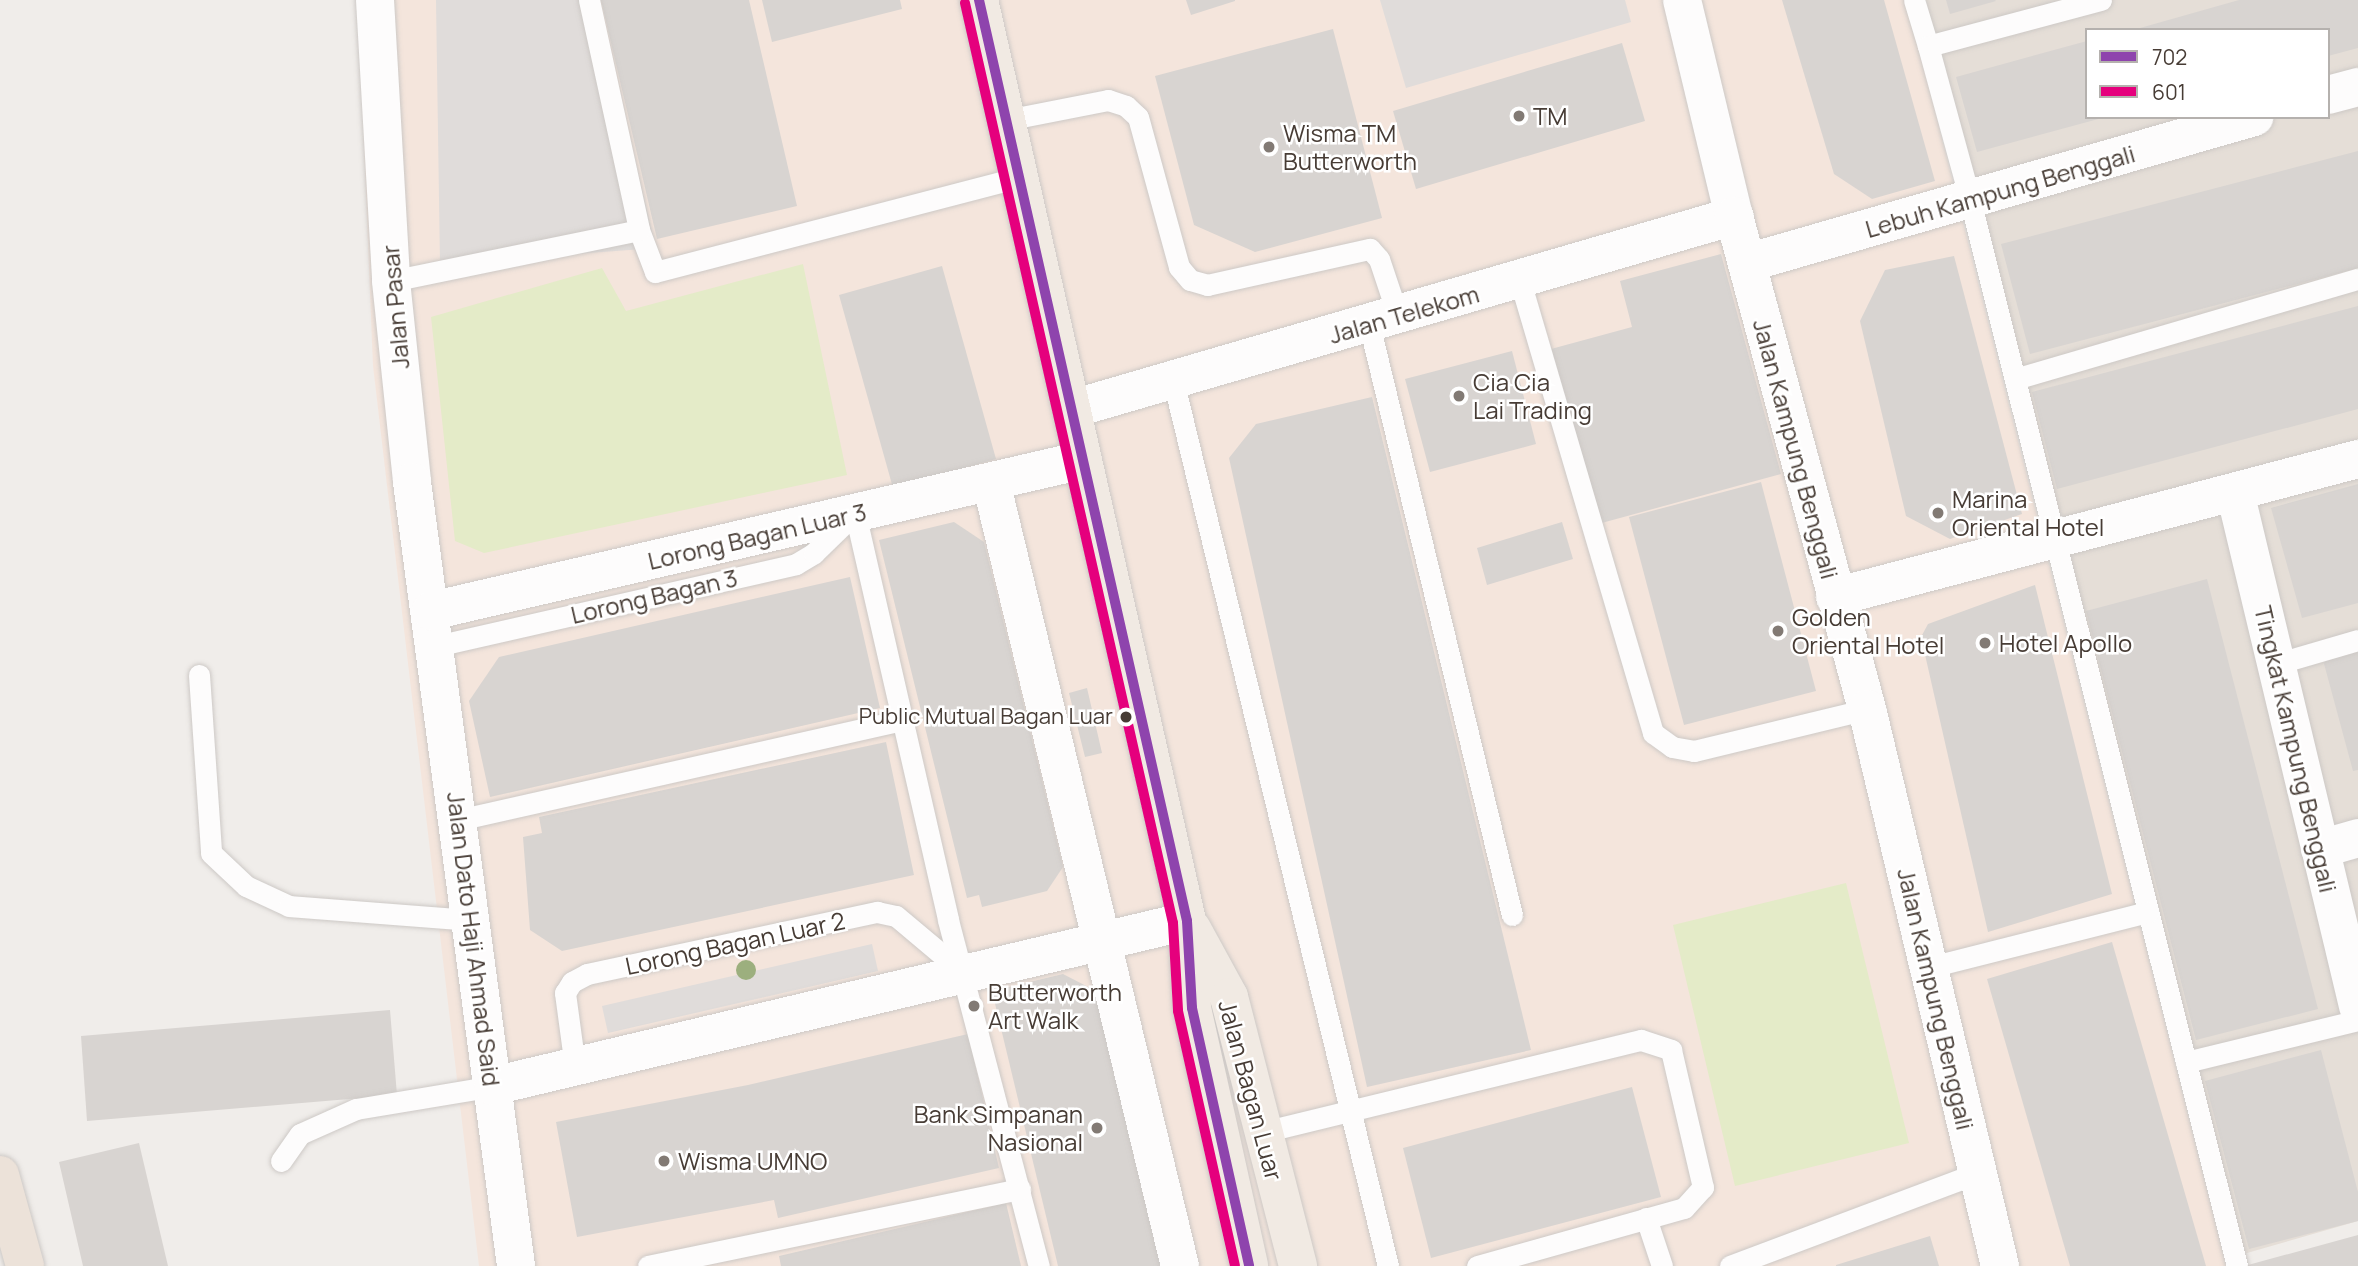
<!DOCTYPE html>
<html>
<head>
<meta charset="utf-8">
<style>
  body { margin:0 }
  #map { position:relative; width:2358px; height:1266px; overflow:hidden; background:#f0edea; font-family:Manrope,sans-serif }
  div>[style] { position:absolute }
  .residential>* { inset:0; background:#e5ded7 }
  .commercial>* { inset:0; background:#f4e5dc }
  .green>* { inset:0; background:#e4ebc8 }
  .parking>* { inset:0; background:#e0dcda }
  .building>* { inset:0; background:#d8d4d1 }
  .roads { filter:drop-shadow(0 0 2px #cdc9c6) drop-shadow(0 0 2px #cdc9c6) }
  .service>* { height:21px; margin:-10.5px; padding:0 10.5px; transform-origin:10.5px; border-radius:10.5px; background:#fdfcfc }
  .minor>* { height:38px; margin:-19px; padding:0 19px; transform-origin:19px; border-radius:19px; background:#fdfcfc }
  .tertiary>* { height:38px; margin:-19px; padding:0 19px; transform-origin:19px; border-radius:19px; background:#fdfcfc }
  .primary>* { height:38px; margin:-19px; padding:0 19px; transform-origin:19px; border-radius:19px; background:#f1eae3 }
  .motorway>* { height:38px; margin:-19px; padding:0 19px; transform-origin:19px; border-radius:19px; background:#ece2d9 }
  .bus-1>* { height:10px; margin:-5px; padding:0 5px; transform-origin:5px; border-radius:5px; background:#8e44ad }
  .bus-2>* { height:10px; margin:-5px; padding:0 5px; transform-origin:5px; border-radius:5px; background:#e5007d }
  .trees>* { width:20px; height:20px; margin:-10px; border-radius:50%; background:#9caf7e }
  .dots>* { width:19px; height:19px; translate:-50% -50%; box-sizing:border-box; border:4px solid #fff; border-radius:50% }
  span { translate:-50% -50%; white-space:nowrap; text-align:center; line-height:1.15; -webkit-text-stroke:5px #fff; paint-order:stroke }
  .bus-label { font-size:22px; color:#473c35 }
  .right { translate:-100% -50%; text-align:right }
  .poi-label { font-size:24px; color:#473c35 }
  .left { translate:0 -50%; text-align:left }
  .street-label { font-size:24px; color:#473c35 }
  .legend { position:absolute; left:2085px; top:28px; width:245px; height:91px; box-sizing:border-box; background:#fff; border:2px solid #b5b1ae; margin:0; padding:9px 12px; list-style:none; font-size:21px; color:#473c35 }
  .legend li { display:flex; align-items:center; gap:14px; height:35px }
  .legend b { width:35px; border:2px solid #b5b1ae }
</style>
</head>
<body>
<div id="map">
  <div class="residential">
    <i style="clip-path:polygon(evenodd,1926px 0,2358px 0,2358px 1221px,2240px 1255px,1926px 0,2087px 30px,2328px 30px,2328px 117px,2087px 117px,2087px 30px)"></i>
  </div>
  <div class="commercial">
    <i style="clip-path:polygon(358px 0,1907px 0,2226px 1266px,479px 1266px,373px 366px)"></i>
  </div>
  <div class="green">
    <i style="clip-path:polygon(803px 264px,847px 475px,484px 553px,455px 541px,431px 317px,602px 268px,626px 311px)"></i>
    <i style="clip-path:polygon(1846px 883px,1909px 1143px,1735px 1186px,1673px 925px)"></i>
  </div>
  <div class="parking">
    <i style="clip-path:polygon(436px 0,597px 0,656px 248px,440px 264px)"></i>
    <i style="clip-path:polygon(1380px 0,1625px 0,1631px 22px,1406px 88px)"></i>
    <i style="clip-path:polygon(872px 944px,878px 971px,608px 1033px,602px 1006px)"></i>
  </div>
  <div class="building">
    <i style="clip-path:polygon(601px 0,749px 0,797px 206px,657px 239px)"></i>
    <i style="clip-path:polygon(762px 0,900px 0,902px 9px,772px 42px)"></i>
    <i style="clip-path:polygon(1186px 0,1235px 0,1235px 1px,1191px 15px)"></i>
    <i style="clip-path:polygon(1782px 0,1884px 0,1935px 181px,1872px 199px,1834px 174px)"></i>
    <i style="clip-path:polygon(1946px 0,1995px 0,1996px 1px,1950px 14px)"></i>
    <i style="clip-path:polygon(2239px 0,2358px 0,2358px 48px,2328px 56px,2328px 30px,2133px 30px)"></i>
    <i style="clip-path:polygon(1333px 29px,1382px 218px,1255px 252px,1194px 225px,1155px 76px)"></i>
    <i style="clip-path:polygon(2087px 41px,2087px 117px,2102px 118px,1977px 152px,1956px 77px)"></i>
    <i style="clip-path:polygon(1622px 43px,1645px 121px,1416px 189px,1393px 111px)"></i>
    <i style="clip-path:polygon(2358px 151px,2358px 268px,2030px 354px,2001px 244px)"></i>
    <i style="clip-path:polygon(1721px 254px,1781px 474px,1598px 524px,1551px 349px,1632px 327px,1620px 281px)"></i>
    <i style="clip-path:polygon(1954px 256px,2022px 514px,1950px 539px,1906px 516px,1860px 321px,1885px 270px)"></i>
    <i style="clip-path:polygon(942px 266px,996px 459px,893px 488px,839px 295px)"></i>
    <i style="clip-path:polygon(2358px 306px,2358px 409px,2057px 489px,2032px 392px)"></i>
    <i style="clip-path:polygon(1512px 351px,1536px 444px,1430px 472px,1405px 379px)"></i>
    <i style="clip-path:polygon(1372px 397px,1531px 1050px,1367px 1087px,1229px 458px,1256px 424px)"></i>
    <i style="clip-path:polygon(1761px 482px,1816px 691px,1684px 725px,1629px 517px)"></i>
    <i style="clip-path:polygon(2358px 484px,2358px 603px,2302px 618px,2271px 508px)"></i>
    <i style="clip-path:polygon(954px 522px,984px 542px,1063px 867px,1047px 891px,982px 907px,979px 895px,967px 898px,879px 540px)"></i>
    <i style="clip-path:polygon(1562px 522px,1573px 559px,1487px 585px,1477px 548px)"></i>
    <i style="clip-path:polygon(850px 577px,880px 708px,490px 797px,469px 701px,499px 657px)"></i>
    <i style="clip-path:polygon(2207px 579px,2318px 1009px,2196px 1040px,2086px 611px)"></i>
    <i style="clip-path:polygon(2035px 585px,2112px 894px,1988px 932px,1921px 637px,1928px 624px)"></i>
    <i style="clip-path:polygon(2358px 651px,2358px 770px,2353px 771px,2323px 660px)"></i>
    <i style="clip-path:polygon(1087px 688px,1102px 753px,1085px 757px,1069px 693px)"></i>
    <i style="clip-path:polygon(886px 742px,914px 875px,562px 951px,530px 930px,523px 837px,542px 833px,539px 817px)"></i>
    <i style="clip-path:polygon(2112px 942px,2206px 1266px,2070px 1266px,1987px 979px)"></i>
    <i style="clip-path:polygon(1063px 974px,1094px 990px,1162px 1266px,1058px 1266px,992px 991px)"></i>
    <i style="clip-path:polygon(390px 1010px,397px 1095px,87px 1121px,81px 1036px)"></i>
    <i style="clip-path:polygon(968px 1034px,999px 1168px,778px 1218px,774px 1200px,577px 1237px,556px 1122px,748px 1085px)"></i>
    <i style="clip-path:polygon(2321px 1050px,2358px 1192px,2358px 1221px,2249px 1249px,2205px 1081px)"></i>
    <i style="clip-path:polygon(1632px 1087px,1661px 1197px,1431px 1258px,1403px 1148px)"></i>
    <i style="clip-path:polygon(139px 1143px,168px 1266px,83px 1266px,59px 1162px)"></i>
    <i style="clip-path:polygon(1006px 1203px,1021px 1266px,781px 1266px,779px 1256px)"></i>
    <i style="clip-path:polygon(2358px 1235px,2358px 1266px,2248px 1266px,2248px 1265px)"></i>
    <i style="clip-path:polygon(1930px 1236px,1939px 1266px,1836px 1266px,1836px 1265px)"></i>
  </div>
  <div class="roads">
    <div class="service">
      <i style="left:589px;top:0;width:235px;rotate:77.7deg"></i>
      <i style="left:639px;top:230px;width:45px;rotate:69.1deg"></i>
      <i style="left:655px;top:272px;width:376px;rotate:-14.6deg"></i>
      <i style="left:1914px;top:0;width:48px;rotate:73.1deg"></i>
      <i style="left:1928px;top:46px;width:179px;rotate:-14.9deg"></i>
      <i style="left:1928px;top:46px;width:160px;rotate:74.7deg"></i>
      <i style="left:1970px;top:200px;width:1099px;rotate:75.94deg"></i>
      <i style="left:1006px;top:120px;width:104px;rotate:-11.1deg"></i>
      <i style="left:1108px;top:100px;width:19px;rotate:18deg"></i>
      <i style="left:1126px;top:106px;width:16px;rotate:43deg"></i>
      <i style="left:1138px;top:117px;width:156px;rotate:74.7deg"></i>
      <i style="left:1179px;top:267px;width:17px;rotate:50deg"></i>
      <i style="left:1190px;top:280px;width:18px;rotate:16deg"></i>
      <i style="left:1207px;top:285px;width:167px;rotate:-12.5deg"></i>
      <i style="left:1370px;top:249px;width:13px;rotate:48deg"></i>
      <i style="left:1379px;top:259px;width:60px;rotate:71.6deg"></i>
      <i style="left:391px;top:281px;width:253px;rotate:-11.6deg"></i>
      <i style="left:1520px;top:281px;width:471px;rotate:73.6deg"></i>
      <i style="left:1653px;top:733px;width:24px;rotate:36deg"></i>
      <i style="left:1672px;top:747px;width:22px;rotate:10deg"></i>
      <i style="left:1694px;top:751px;width:178px;rotate:-13.6deg"></i>
      <i style="left:1369px;top:324px;width:608px;rotate:76.4deg"></i>
      <i style="left:2015px;top:379px;width:357px;rotate:-16.3deg"></i>
      <i style="left:1173px;top:380px;width:912px;rotate:76.36deg"></i>
      <i style="left:855px;top:513px;width:417px;rotate:77.1deg"></i>
      <i style="left:948px;top:920px;width:358px;rotate:75.3deg"></i>
      <i style="left:436px;top:646px;width:369px;rotate:-12.8deg"></i>
      <i style="left:796px;top:564px;width:21px;rotate:-31deg"></i>
      <i style="left:814px;top:553px;width:49px;rotate:-44.2deg"></i>
      <i style="left:2276px;top:664px;width:85px;rotate:-16.3deg"></i>
      <i style="left:199px;top:675px;width:178px;rotate:86.1deg"></i>
      <i style="left:211px;top:853px;width:48px;rotate:43.3deg"></i>
      <i style="left:246px;top:886px;width:47px;rotate:24.9deg"></i>
      <i style="left:289px;top:906px;width:183px;rotate:4.4deg"></i>
      <i style="left:458px;top:820px;width:455px;rotate:-12.7deg"></i>
      <i style="left:1930px;top:967px;width:225px;rotate:-14.2deg"></i>
      <i style="left:2186px;top:1062px;width:177px;rotate:-13.7deg"></i>
      <i style="left:575px;top:1067px;width:75px;rotate:-97.7deg"></i>
      <i style="left:565px;top:993px;width:13px;rotate:-58deg"></i>
      <i style="left:572px;top:982px;width:17px;rotate:-28deg"></i>
      <i style="left:587px;top:974px;width:297px;rotate:-12.1deg"></i>
      <i style="left:877px;top:912px;width:19px;rotate:12deg"></i>
      <i style="left:896px;top:916px;width:90px;rotate:40deg"></i>
      <i style="left:1263px;top:1132px;width:389px;rotate:-13.7deg"></i>
      <i style="left:1641px;top:1040px;width:32px;rotate:18deg"></i>
      <i style="left:1671px;top:1050px;width:141px;rotate:76.9deg"></i>
      <i style="left:1703px;top:1187px;width:28px;rotate:132deg"></i>
      <i style="left:1684px;top:1208px;width:215px;rotate:164.3deg"></i>
      <i style="left:281px;top:1161px;width:33px;rotate:-55deg"></i>
      <i style="left:300px;top:1134px;width:61px;rotate:-24.1deg"></i>
      <i style="left:356px;top:1109px;width:139px;rotate:-9.5deg"></i>
      <i style="left:1646px;top:1218px;width:51px;rotate:71.6deg"></i>
      <i style="left:648px;top:1266px;width:380px;rotate:-11.7deg"></i>
      <i style="left:1730px;top:1266px;width:264px;rotate:-20.6deg"></i>
    </div>
    <div class="minor">
      <i style="left:375px;top:0;width:281px;rotate:86.7deg"></i>
      <i style="left:391px;top:281px;width:202px;rotate:84deg"></i>
      <i style="left:412px;top:482px;width:791px;rotate:82.44deg"></i>
      <i style="left:2328px;top:95px;width:31px;rotate:-15deg"></i>
      <i style="left:1747px;top:263px;width:528px;rotate:-16.06deg"></i>
      <i style="left:1072px;top:409px;width:690px;rotate:-16.25deg"></i>
      <i style="left:991px;top:482px;width:806px;rotate:76.45deg"></i>
      <i style="left:2235px;top:492px;width:529px;rotate:76.54deg"></i>
      <i style="left:1835px;top:597px;width:541px;rotate:-14.78deg"></i>
      <i style="left:431px;top:611px;width:669px;rotate:-13.04deg"></i>
      <i style="left:2320px;top:849px;width:40px;rotate:-16deg"></i>
      <i style="left:493px;top:1086px;width:713px;rotate:-13.37deg"></i>
    </div>
    <div class="tertiary">
      <i style="left:1682px;top:0;width:222px;rotate:76.5deg"></i>
      <i style="left:1734px;top:216px;width:511px;rotate:74.9deg"></i>
      <i style="left:1867px;top:709px;width:573px;rotate:76.57deg"></i>
    </div>
    <div class="primary">
      <i style="left:979px;top:0;width:944px;rotate:77.27deg"></i>
      <i style="left:1187px;top:921px;width:87px;rotate:86.7deg"></i>
      <i style="left:1192px;top:1008px;width:264px;rotate:77.5deg"></i>
      <i style="left:1192px;top:929px;width:77px;rotate:61.4deg"></i>
      <i style="left:1229px;top:997px;width:278px;rotate:75.6deg"></i>
    </div>
    <div class="motorway">
      <i style="left:0;top:1175px;width:94px;rotate:74.6deg"></i>
    </div>
  </div>
  <div class="bus-1">
    <i style="left:979px;top:0;width:944px;rotate:77.27deg"></i>
    <i style="left:1187px;top:921px;width:87px;rotate:86.7deg"></i>
    <i style="left:1192px;top:1008px;width:264px;rotate:77.5deg"></i>
  </div>
  <div class="bus-2">
    <i style="left:965px;top:3px;width:943px;rotate:77.26deg"></i>
    <i style="left:1173px;top:923px;width:88px;rotate:86.7deg"></i>
    <i style="left:1178px;top:1011px;width:261px;rotate:77.4deg"></i>
  </div>
  <div class="trees">
    <i style="left:746px;top:970px"></i>
  </div>
  <div class="dots">
    <i style="left:1519px;top:116px;background:#827a74"></i>
    <i style="left:1269px;top:147px;background:#827a74"></i>
    <i style="left:1459px;top:396px;background:#827a74"></i>
    <i style="left:1938px;top:513px;background:#827a74"></i>
    <i style="left:1778px;top:631px;background:#827a74"></i>
    <i style="left:1985px;top:643px;background:#827a74"></i>
    <i style="left:1126px;top:717px;background:#473c35"></i>
    <i style="left:974px;top:1006px;background:#827a74"></i>
    <i style="left:1097px;top:1128px;background:#827a74"></i>
    <i style="left:664px;top:1161px;background:#827a74"></i>
  </div>
  <div class="bus-label">
    <span class="right" style="left:1113px;top:717px">Public Mutual Bagan Luar</span>
  </div>
  <div class="poi-label">
    <span class="left" style="left:1533px;top:116px">TM</span>
    <span class="left" style="left:1283px;top:147px">Wisma TM<br>Butterworth</span>
    <span class="left" style="left:1473px;top:396px">Cia Cia<br>Lai Trading</span>
    <span class="left" style="left:1952px;top:513px">Marina<br>Oriental Hotel</span>
    <span class="left" style="left:1792px;top:631px">Golden<br>Oriental Hotel</span>
    <span class="left" style="left:1999px;top:643px">Hotel Apollo</span>
    <span class="left" style="left:988px;top:1006px">Butterworth<br>Art Walk</span>
    <span class="right" style="left:1083px;top:1128px">Bank Simpanan<br>Nasional</span>
    <span class="left" style="left:678px;top:1161px">Wisma UMNO</span>
  </div>
  <div class="street-label">
    <span style="left:2000px;top:191px;rotate:-16deg">Lebuh Kampung Benggali</span>
    <span style="left:395px;top:307px;rotate:-95deg">Jalan Pasar</span>
    <span style="left:1404px;top:314px;rotate:-16deg">Jalan Telekom</span>
    <span style="left:1796px;top:449px;rotate:75deg">Jalan Kampung Benggali</span>
    <span style="left:757px;top:536px;rotate:-13deg">Lorong Bagan Luar 3</span>
    <span style="left:654px;top:596px;rotate:-13deg">Lorong Bagan 3</span>
    <span style="left:2296px;top:749px;rotate:77deg">Tingkat Kampung Benggali</span>
    <span style="left:474px;top:939px;rotate:83deg">Jalan Dato Haji Ahmad Said</span>
    <span style="left:735px;top:943px;rotate:-12deg">Lorong Bagan Luar 2</span>
    <span style="left:1936px;top:999px;rotate:77deg">Jalan Kampung Benggali</span>
    <span style="left:1251px;top:1090px;rotate:75deg">Jalan Bagan Luar</span>
  </div>
  <ul class="legend">
  <li><b style="height:9px;background:#8e44ad"></b>702</li>
  <li><b style="height:9px;background:#e5007d"></b>601</li>
  </ul>
</div>
</body>
</html>
